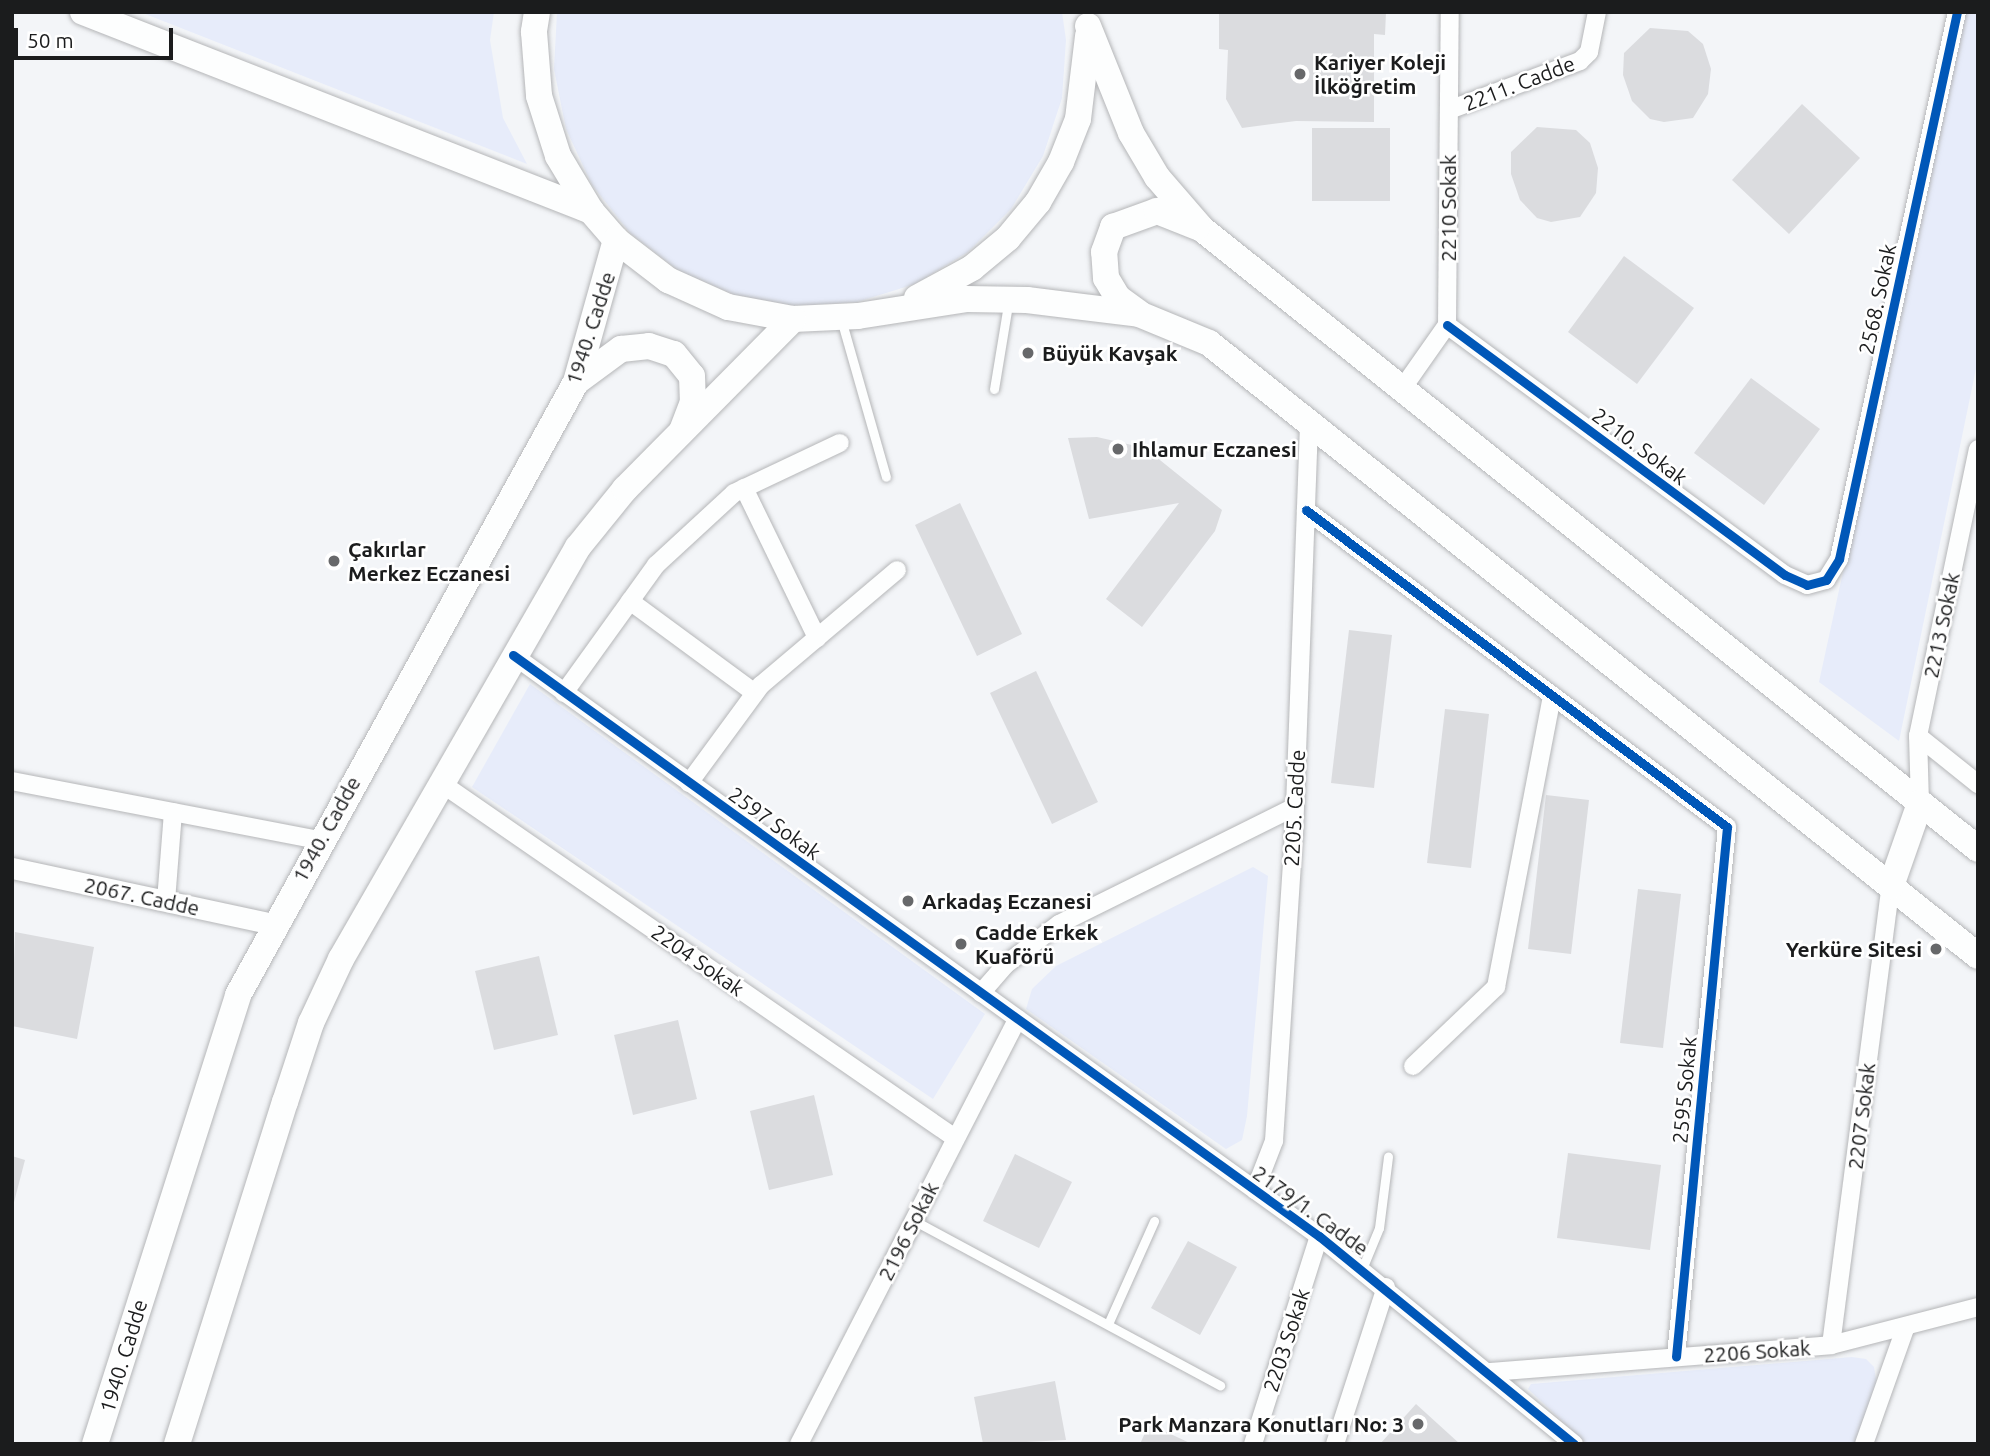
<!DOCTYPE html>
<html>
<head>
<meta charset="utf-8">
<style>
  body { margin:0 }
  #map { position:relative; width:1990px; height:1456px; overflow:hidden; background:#f3f5f8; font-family:Ubuntu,sans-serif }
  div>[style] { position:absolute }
  .green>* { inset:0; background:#e7ecfa }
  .building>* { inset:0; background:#dbdcdf }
  .roads { filter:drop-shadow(0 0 2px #b5b6b8) drop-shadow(0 0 2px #b5b6b8) }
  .service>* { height:9px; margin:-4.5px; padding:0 4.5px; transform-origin:4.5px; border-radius:4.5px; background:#fdfefe }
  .minor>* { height:18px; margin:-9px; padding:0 9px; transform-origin:9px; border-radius:9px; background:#fdfefe }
  .tertiary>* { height:21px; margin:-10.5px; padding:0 10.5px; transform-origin:10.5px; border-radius:10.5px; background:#fdfefe }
  .primary>* { height:26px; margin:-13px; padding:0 13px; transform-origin:13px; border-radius:13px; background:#fdfefe }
  .cycleway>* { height:9px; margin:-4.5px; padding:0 4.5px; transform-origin:4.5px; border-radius:4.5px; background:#0057b8 }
  .dots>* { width:19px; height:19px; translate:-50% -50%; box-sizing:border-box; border:4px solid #fff; border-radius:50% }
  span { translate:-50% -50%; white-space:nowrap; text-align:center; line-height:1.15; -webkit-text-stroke:5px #fff; paint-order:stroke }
  .poi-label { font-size:21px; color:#1b1c1d; font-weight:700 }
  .left { translate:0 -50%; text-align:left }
  .right { translate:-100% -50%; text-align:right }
  .street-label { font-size:21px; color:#1b1c1d }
  .frame { position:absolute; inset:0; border:14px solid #1b1c1d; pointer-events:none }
  .scale { position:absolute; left:14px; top:28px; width:159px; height:32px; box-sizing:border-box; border:4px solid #1b1c1d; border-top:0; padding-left:9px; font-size:21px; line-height:24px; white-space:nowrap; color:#1b1c1d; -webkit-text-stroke:5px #fff; paint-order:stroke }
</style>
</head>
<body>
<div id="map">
  <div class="green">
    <i style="clip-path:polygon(140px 12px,494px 12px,490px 40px,503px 118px,527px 164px)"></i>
    <i style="clip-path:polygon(557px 12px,1062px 12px,1066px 40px,1062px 98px,1043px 156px,1011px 209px,968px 252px,915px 284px,857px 302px,795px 306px,735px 295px,679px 271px,630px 233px,592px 185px,566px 129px,554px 69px)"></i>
    <i style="clip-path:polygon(1965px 12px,1978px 12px,1978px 359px,1899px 741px,1819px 682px)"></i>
    <i style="clip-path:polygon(530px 684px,985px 1014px,933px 1099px,472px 787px)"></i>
    <i style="clip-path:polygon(1253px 867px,1268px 876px,1247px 1116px,1242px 1140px,1226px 1149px,1026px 1009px,1032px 989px,1056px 966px)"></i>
    <i style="clip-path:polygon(1852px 1357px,1866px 1359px,1874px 1367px,1877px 1386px,1856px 1444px,1587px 1444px,1528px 1389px,1531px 1384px)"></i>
  </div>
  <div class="building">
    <i style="clip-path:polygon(1219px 12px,1386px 12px,1385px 35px,1374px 34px,1374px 122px,1296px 121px,1242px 128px,1226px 99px,1228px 50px,1219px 49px)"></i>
    <i style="clip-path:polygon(1650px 28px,1688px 31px,1703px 44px,1711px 69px,1708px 94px,1693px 118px,1664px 122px,1650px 119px,1632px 101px,1623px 75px,1624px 53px)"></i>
    <i style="clip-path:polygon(1802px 104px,1860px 158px,1789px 234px,1732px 180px)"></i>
    <i style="clip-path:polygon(1537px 127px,1576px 130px,1590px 143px,1598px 168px,1596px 193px,1580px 217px,1551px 222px,1537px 218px,1520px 200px,1511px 174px,1511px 152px)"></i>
    <i style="clip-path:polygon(1312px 128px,1390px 128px,1390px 201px,1312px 201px)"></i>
    <i style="clip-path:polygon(1624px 256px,1694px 308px,1637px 384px,1568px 332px)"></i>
    <i style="clip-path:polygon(1751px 378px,1820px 429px,1764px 505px,1694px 453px)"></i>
    <i style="clip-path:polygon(1097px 437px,1145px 448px,1222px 510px,1215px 531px,1142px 627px,1106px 599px,1179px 503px,1089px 519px,1068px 438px)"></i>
    <i style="clip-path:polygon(960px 503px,1022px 634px,977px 656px,915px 525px)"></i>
    <i style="clip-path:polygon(1349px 630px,1392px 635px,1374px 788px,1331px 783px)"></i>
    <i style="clip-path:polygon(1036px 671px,1098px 802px,1052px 824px,990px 693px)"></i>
    <i style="clip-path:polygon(1445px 709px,1489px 714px,1471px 868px,1427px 863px)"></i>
    <i style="clip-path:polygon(1546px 795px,1589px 800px,1571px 954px,1528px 949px)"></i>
    <i style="clip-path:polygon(1638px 889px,1681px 894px,1663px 1048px,1620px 1043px)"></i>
    <i style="clip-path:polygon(15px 932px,94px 947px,77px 1039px,12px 1026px)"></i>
    <i style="clip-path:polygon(539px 956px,558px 1035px,494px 1050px,475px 971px)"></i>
    <i style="clip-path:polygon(678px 1020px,697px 1099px,633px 1115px,614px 1035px)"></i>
    <i style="clip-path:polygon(814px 1095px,833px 1175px,769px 1190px,750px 1111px)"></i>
    <i style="clip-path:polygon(1568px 1153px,1661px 1165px,1650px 1250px,1557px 1238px)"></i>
    <i style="clip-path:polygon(1015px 1154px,1072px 1182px,1039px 1248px,983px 1221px)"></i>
    <i style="clip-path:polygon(12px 1156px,25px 1160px,13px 1206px,12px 1206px)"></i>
    <i style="clip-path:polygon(1188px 1241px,1237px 1267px,1200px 1335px,1151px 1308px)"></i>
    <i style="clip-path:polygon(1055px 1381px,1066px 1440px,983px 1444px,974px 1397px)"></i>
    <i style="clip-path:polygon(1416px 1404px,1460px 1444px,1380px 1444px)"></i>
    <i style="clip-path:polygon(1149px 1424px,1192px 1444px,1140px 1444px)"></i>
  </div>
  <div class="roads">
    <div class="service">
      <i style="left:841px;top:319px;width:164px;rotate:74.1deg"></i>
      <i style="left:994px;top:389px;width:86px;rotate:-80.6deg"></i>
      <i style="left:913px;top:1220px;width:349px;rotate:28.3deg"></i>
      <i style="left:1362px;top:1269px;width:44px;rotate:-67.5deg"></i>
      <i style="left:1379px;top:1228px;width:72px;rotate:-82.8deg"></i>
      <i style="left:1108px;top:1324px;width:113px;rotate:-65.9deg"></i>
    </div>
    <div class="minor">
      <i style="left:1449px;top:110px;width:140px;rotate:-20.5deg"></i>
      <i style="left:1580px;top:61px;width:13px;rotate:-45deg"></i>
      <i style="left:1589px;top:52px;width:41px;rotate:-78.7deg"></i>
      <i style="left:1447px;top:325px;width:420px;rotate:36.5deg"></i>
      <i style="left:1785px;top:575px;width:24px;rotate:24deg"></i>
      <i style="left:1807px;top:585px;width:20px;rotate:-15deg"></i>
      <i style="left:1826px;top:580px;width:25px;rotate:-58deg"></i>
      <i style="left:1839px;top:559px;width:560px;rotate:-77.83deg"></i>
      <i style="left:1402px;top:389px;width:78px;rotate:-54.9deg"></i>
      <i style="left:1447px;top:325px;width:313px;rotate:-89.5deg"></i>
      <i style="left:744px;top:488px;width:167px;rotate:64deg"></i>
      <i style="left:1306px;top:510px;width:527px;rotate:36.98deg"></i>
      <i style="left:1727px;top:827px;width:532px;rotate:95.5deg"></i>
      <i style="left:630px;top:601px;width:155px;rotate:36.4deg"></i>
      <i style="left:513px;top:655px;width:994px;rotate:35.79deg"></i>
      <i style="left:1319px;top:1236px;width:329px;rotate:39.2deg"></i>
      <i style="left:564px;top:693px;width:158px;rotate:-54.3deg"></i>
      <i style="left:656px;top:565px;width:106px;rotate:-42.7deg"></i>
      <i style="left:734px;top:493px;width:117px;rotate:-25.3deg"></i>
      <i style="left:1918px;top:736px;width:77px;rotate:38.7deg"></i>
      <i style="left:12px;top:781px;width:313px;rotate:10.9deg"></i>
      <i style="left:441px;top:783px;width:625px;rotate:34.63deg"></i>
      <i style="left:689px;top:783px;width:122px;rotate:-53.7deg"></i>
      <i style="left:761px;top:685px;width:178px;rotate:-40.2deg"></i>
      <i style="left:1920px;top:803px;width:67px;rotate:-91.7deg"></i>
      <i style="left:1918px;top:736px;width:293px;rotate:-78.2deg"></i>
      <i style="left:166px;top:901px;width:89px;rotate:-85.5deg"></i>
      <i style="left:981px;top:993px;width:37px;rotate:-49deg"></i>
      <i style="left:1005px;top:965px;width:68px;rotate:-37.2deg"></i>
      <i style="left:1059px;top:924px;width:263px;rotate:-26.4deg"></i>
      <i style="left:1413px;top:1066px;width:115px;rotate:-43.6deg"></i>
      <i style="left:1496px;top:987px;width:297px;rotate:-79.1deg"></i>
      <i style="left:1255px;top:1190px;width:53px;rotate:-68.8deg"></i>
      <i style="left:1274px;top:1141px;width:308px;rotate:-86.3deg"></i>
      <i style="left:1294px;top:834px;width:413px;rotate:-87.9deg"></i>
      <i style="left:1831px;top:1345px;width:463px;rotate:-82.6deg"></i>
      <i style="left:1490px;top:1372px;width:342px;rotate:-4.5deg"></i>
      <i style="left:1831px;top:1345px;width:152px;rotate:-14.5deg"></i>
      <i style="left:799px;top:1444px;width:478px;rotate:-62.8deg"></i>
      <i style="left:1253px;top:1444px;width:218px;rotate:-72.4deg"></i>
      <i style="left:1335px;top:1444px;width:165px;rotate:-72deg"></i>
      <i style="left:1864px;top:1444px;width:122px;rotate:-70.4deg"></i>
    </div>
    <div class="tertiary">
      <i style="left:12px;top:868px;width:267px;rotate:12.1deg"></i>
    </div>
    <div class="primary">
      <i style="left:83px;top:12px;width:546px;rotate:21.39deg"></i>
      <i style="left:537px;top:12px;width:20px;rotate:99deg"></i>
      <i style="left:534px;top:32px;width:64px;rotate:85.5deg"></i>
      <i style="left:539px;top:96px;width:63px;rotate:72.4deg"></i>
      <i style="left:558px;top:156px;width:64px;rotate:59deg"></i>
      <i style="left:591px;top:211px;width:38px;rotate:49deg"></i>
      <i style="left:616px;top:240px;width:66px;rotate:37.6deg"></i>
      <i style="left:668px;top:280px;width:66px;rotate:24.2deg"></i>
      <i style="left:728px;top:307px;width:66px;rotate:10.5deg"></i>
      <i style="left:793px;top:319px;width:65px;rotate:-2.6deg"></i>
      <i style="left:858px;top:316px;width:109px;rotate:-8.9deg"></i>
      <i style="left:966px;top:299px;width:61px;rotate:0.9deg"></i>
      <i style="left:1027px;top:300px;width:113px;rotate:7.1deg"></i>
      <i style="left:1139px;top:314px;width:76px;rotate:22.5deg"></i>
      <i style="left:1209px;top:343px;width:983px;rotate:38.56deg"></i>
      <i style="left:1088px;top:26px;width:115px;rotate:68.1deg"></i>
      <i style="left:1131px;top:133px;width:51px;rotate:59.4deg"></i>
      <i style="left:1157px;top:177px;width:69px;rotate:49.1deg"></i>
      <i style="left:1202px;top:229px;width:993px;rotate:38.62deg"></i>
      <i style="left:917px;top:298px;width:63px;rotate:-28.6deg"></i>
      <i style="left:972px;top:268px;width:47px;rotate:-39.8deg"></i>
      <i style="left:1008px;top:238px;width:47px;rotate:-50.2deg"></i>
      <i style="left:1038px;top:202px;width:46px;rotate:-60.1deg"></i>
      <i style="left:1061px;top:162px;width:46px;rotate:-68.4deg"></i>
      <i style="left:1078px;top:119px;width:84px;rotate:-83.1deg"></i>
      <i style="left:1139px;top:313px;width:26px;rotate:-144deg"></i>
      <i style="left:1118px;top:298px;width:23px;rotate:-121deg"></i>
      <i style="left:1106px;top:278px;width:26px;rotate:-94deg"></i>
      <i style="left:1104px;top:252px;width:27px;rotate:-70deg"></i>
      <i style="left:1113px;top:227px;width:47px;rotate:-20deg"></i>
      <i style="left:1157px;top:211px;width:43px;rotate:21.8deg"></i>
      <i style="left:576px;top:382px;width:56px;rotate:-36.3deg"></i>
      <i style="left:621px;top:349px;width:28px;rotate:-6deg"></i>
      <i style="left:649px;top:346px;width:26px;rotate:18deg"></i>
      <i style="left:674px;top:354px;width:28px;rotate:51deg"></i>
      <i style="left:692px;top:376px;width:26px;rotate:88deg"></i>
      <i style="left:693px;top:402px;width:31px;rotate:111deg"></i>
      <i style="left:1891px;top:886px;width:88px;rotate:-70.7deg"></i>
      <i style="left:95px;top:1444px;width:471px;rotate:-72.3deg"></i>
      <i style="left:238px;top:995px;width:700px;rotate:-61.13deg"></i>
      <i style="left:576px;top:382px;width:148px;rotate:-74.3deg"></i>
      <i style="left:177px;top:1444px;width:359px;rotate:-72.5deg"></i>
      <i style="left:285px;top:1102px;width:83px;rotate:-71.8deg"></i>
      <i style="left:311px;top:1023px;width:71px;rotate:-64.9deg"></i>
      <i style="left:341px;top:959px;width:475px;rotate:-60.1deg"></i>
      <i style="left:578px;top:547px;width:75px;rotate:-51deg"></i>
      <i style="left:625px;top:489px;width:239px;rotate:-45.3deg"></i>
    </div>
  </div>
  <div class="cycleway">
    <i style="left:1447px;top:325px;width:420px;rotate:36.5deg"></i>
    <i style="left:1785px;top:575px;width:24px;rotate:24deg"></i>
    <i style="left:1807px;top:585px;width:20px;rotate:-15deg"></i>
    <i style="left:1826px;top:580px;width:25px;rotate:-58deg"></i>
    <i style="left:1839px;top:559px;width:560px;rotate:-77.83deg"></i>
    <i style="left:1306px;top:510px;width:527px;rotate:36.98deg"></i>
    <i style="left:1727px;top:827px;width:532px;rotate:95.5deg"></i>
    <i style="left:513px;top:655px;width:994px;rotate:35.79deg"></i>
    <i style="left:1319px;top:1236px;width:329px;rotate:39.2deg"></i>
  </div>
  <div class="dots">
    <i style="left:1300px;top:74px;background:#67686a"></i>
    <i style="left:1028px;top:353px;background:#67686a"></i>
    <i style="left:1118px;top:449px;background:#67686a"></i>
    <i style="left:334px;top:561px;background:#67686a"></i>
    <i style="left:908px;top:901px;background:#67686a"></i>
    <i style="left:961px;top:944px;background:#67686a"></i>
    <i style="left:1936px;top:949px;background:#67686a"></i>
    <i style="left:1418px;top:1424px;background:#67686a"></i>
  </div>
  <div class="poi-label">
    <span class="left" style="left:1314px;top:74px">Kariyer Koleji<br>İlköğretim</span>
    <span class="left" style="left:1042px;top:353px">Büyük Kavşak</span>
    <span class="left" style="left:1132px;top:449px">Ihlamur Eczanesi</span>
    <span class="left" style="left:348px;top:561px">Çakırlar<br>Merkez Eczanesi</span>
    <span class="left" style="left:922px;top:901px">Arkadaş Eczanesi</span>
    <span class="left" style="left:975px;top:944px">Cadde Erkek<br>Kuaförü</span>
    <span class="right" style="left:1922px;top:949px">Yerküre Sitesi</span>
    <span class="right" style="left:1404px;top:1424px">Park Manzara Konutları No: 3</span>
  </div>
  <div class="street-label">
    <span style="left:1519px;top:83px;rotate:-21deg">2211. Cadde</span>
    <span style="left:1448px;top:208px;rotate:-90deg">2210 Sokak</span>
    <span style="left:1877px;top:299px;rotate:-78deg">2568. Sokak</span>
    <span style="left:590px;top:328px;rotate:-72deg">1940. Cadde</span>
    <span style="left:1640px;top:446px;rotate:37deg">2210. Sokak</span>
    <span style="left:1941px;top:625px;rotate:-78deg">2213 Sokak</span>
    <span style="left:1294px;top:808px;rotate:-87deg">2205. Cadde</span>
    <span style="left:775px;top:823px;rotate:36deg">2597 Sokak</span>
    <span style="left:326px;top:829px;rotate:-61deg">1940. Cadde</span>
    <span style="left:142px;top:896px;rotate:12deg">2067. Cadde</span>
    <span style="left:698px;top:960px;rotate:35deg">2204 Sokak</span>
    <span style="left:1684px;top:1090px;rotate:-85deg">2595 Sokak</span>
    <span style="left:1861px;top:1116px;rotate:-83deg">2207 Sokak</span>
    <span style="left:1311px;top:1210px;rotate:36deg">2179/1. Cadde</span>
    <span style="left:908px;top:1231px;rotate:-63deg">2196 Sokak</span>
    <span style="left:1286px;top:1340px;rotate:-72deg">2203 Sokak</span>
    <span style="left:1757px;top:1351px;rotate:-4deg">2206 Sokak</span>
    <span style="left:123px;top:1356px;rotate:-73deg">1940. Cadde</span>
  </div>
  <div class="frame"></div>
  <div class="scale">50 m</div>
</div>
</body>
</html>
